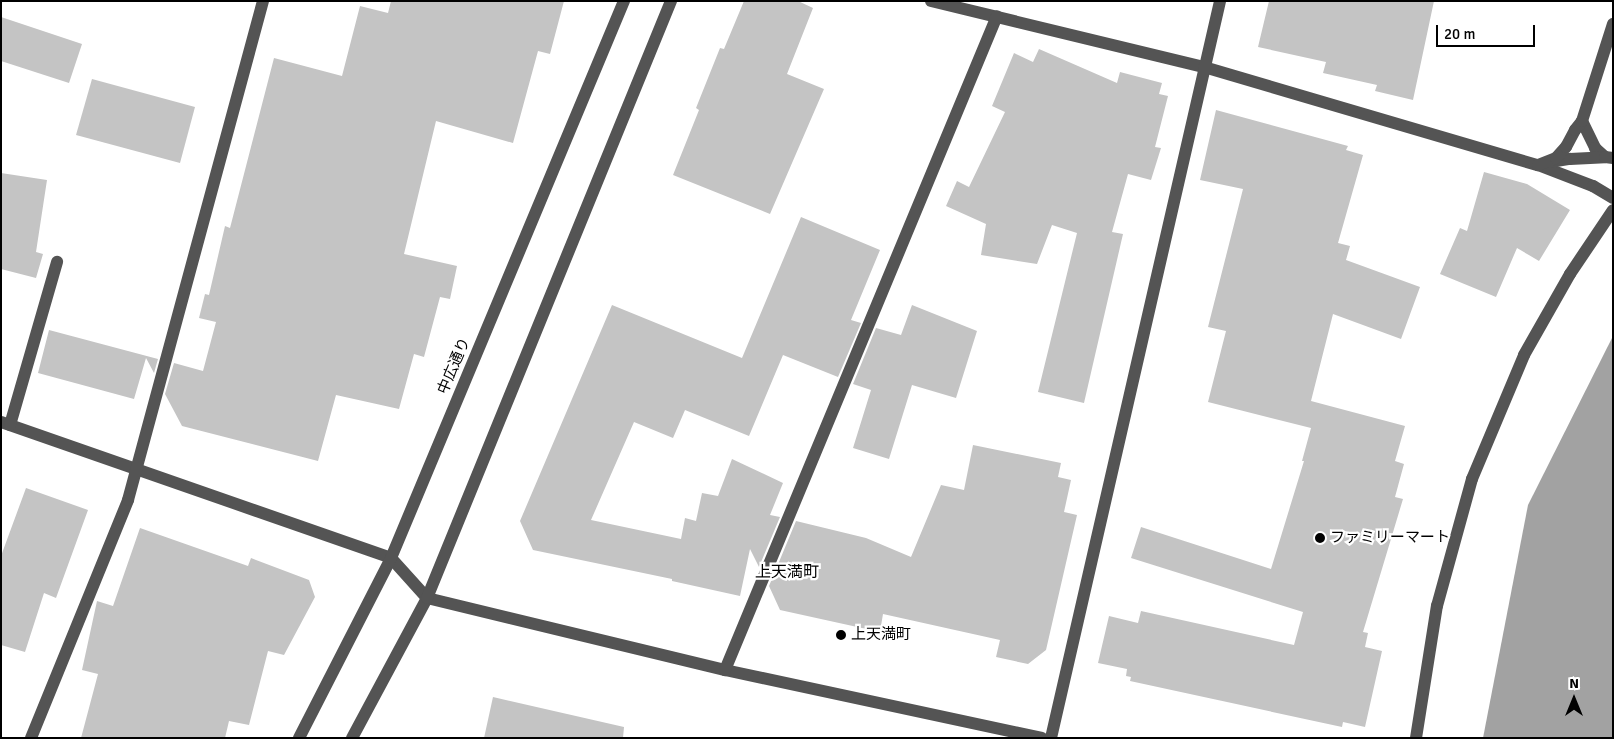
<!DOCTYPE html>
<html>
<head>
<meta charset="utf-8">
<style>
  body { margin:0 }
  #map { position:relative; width:1614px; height:739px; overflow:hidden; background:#fff; font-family:Signika,"Noto Sans JP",sans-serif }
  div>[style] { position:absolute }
  .water>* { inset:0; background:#a2a2a2 }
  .building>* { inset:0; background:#c4c4c4 }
  .minor>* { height:12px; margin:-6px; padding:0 6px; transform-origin:6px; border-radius:6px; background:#545454 }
  .dots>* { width:14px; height:14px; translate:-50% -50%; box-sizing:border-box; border:2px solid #fff; border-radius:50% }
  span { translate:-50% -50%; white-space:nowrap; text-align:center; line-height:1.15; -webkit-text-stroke:4.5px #fff; paint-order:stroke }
  .street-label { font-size:15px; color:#000 }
  .poi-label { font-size:15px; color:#000 }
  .left { translate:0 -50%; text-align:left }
  .neighbourhood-label { font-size:16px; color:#000 }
  .frame { position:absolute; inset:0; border:2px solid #000; pointer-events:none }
  .north { position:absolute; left:1549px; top:674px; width:50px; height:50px; -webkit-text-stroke:4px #fff; paint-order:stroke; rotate:0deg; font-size:14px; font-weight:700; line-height:20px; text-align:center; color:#000 }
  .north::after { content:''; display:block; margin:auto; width:18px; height:22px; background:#000; clip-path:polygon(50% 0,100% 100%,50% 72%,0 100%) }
  .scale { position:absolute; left:1436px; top:25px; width:99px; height:22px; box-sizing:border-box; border:2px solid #000; border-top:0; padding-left:6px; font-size:15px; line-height:18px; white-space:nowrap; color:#000; -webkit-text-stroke:4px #fff; paint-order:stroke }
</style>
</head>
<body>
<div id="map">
  <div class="water">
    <i style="clip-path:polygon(1613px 336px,1613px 738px,1483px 738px,1528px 505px)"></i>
  </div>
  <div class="building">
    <i style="clip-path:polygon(391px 1px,564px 1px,550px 54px,538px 51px,513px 143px,436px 121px,404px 254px,457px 266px,450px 299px,440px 297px,424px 357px,414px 354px,399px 409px,336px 395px,318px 461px,182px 426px,165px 394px,174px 363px,203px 371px,216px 322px,199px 318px,205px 294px,209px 295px,225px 226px,230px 228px,274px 58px,342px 76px,360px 6px,388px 13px)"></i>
    <i style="clip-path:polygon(744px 1px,798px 1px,813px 8px,787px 74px,824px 89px,770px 214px,673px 175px,699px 110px,696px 108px,720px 48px,724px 49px)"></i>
    <i style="clip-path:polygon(1269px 1px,1434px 1px,1413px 100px,1375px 91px,1377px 85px,1323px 73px,1326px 62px,1258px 47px)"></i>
    <i style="clip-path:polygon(1px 17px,82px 44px,69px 83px,1px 61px)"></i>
    <i style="clip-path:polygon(1039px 49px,1117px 83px,1120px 72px,1162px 83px,1159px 94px,1168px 96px,1155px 147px,1161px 148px,1151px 180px,1128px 174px,1112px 232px,1123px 234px,1084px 403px,1038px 392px,1077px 233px,1052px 225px,1037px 264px,981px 255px,986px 224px,946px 206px,957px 181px,969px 187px,1005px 112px,992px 106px,1014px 53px,1033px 62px)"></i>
    <i style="clip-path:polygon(92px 79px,195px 107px,180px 163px,76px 135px)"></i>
    <i style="clip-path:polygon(1216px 110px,1348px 146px,1346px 150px,1363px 155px,1338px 243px,1350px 246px,1346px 260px,1420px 287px,1401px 339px,1333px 314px,1311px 401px,1405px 426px,1395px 461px,1404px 464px,1395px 497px,1403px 499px,1363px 632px,1368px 633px,1365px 647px,1382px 651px,1365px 727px,1343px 722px,1342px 727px,1130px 681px,1131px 677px,1126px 676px,1127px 669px,1098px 663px,1109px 616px,1138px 623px,1141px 611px,1294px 645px,1303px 612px,1131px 558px,1141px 527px,1271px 569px,1304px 461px,1302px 461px,1311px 428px,1208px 402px,1226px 331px,1208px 327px,1243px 189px,1200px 180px)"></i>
    <i style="clip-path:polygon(1484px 172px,1527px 184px,1570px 210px,1539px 261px,1517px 248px,1496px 297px,1440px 274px,1460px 228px,1467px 231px)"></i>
    <i style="clip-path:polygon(1px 173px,47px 180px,36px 252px,43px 254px,36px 278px,1px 269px)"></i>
    <i style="clip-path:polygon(801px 217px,880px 250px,851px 320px,861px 323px,838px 377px,783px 355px,749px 436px,685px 410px,673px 438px,634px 422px,591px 520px,681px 539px,685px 518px,696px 521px,702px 493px,718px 496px,732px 459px,783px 483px,770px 515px,780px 517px,759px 567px,750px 549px,740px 596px,672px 581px,672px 579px,533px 550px,520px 521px,612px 305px,742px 358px)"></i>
    <i style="clip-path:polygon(912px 305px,977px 331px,956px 398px,912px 385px,889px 459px,853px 448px,871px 390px,853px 384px,876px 328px,901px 335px)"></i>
    <i style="clip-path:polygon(49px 330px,158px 359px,154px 373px,146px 358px,134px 399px,38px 373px)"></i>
    <i style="clip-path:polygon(973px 445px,1061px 463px,1058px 477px,1071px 480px,1064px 512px,1077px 515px,1046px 650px,1028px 664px,996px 657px,1000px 640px,883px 614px,880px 632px,780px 610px,769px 586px,796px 521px,866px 538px,911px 557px,941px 485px,964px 490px)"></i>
    <i style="clip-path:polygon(26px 488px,88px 510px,56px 598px,44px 593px,25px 652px,1px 645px,1px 556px)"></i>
    <i style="clip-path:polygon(140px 528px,248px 566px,251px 558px,309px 580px,315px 597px,284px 655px,268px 651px,249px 725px,229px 721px,225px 738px,81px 738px,98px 674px,82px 670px,97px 601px,113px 606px)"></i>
    <i style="clip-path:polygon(493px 697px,624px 727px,623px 738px,484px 738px)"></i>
  </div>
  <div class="minor">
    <i style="left:931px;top:1px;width:281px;rotate:13.6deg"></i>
    <i style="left:1204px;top:67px;width:348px;rotate:16.4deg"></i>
    <i style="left:1538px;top:165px;width:59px;rotate:20.9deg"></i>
    <i style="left:1593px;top:186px;width:23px;rotate:31deg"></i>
    <i style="left:1582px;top:121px;width:30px;rotate:64deg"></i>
    <i style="left:1595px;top:148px;width:13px;rotate:42deg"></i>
    <i style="left:1550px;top:162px;width:20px;rotate:-9deg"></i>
    <i style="left:1570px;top:159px;width:35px;rotate:-3deg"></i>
    <i style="left:1605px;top:157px;width:8px;rotate:7deg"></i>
    <i style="left:1538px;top:165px;width:19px;rotate:-21deg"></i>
    <i style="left:1556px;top:158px;width:15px;rotate:-48deg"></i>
    <i style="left:1566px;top:147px;width:19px;rotate:-62deg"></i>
    <i style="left:1575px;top:130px;width:11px;rotate:-52deg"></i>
    <i style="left:1582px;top:121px;width:102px;rotate:-72.3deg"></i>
    <i style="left:1px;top:422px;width:413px;rotate:19.2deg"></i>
    <i style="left:391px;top:558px;width:54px;rotate:48deg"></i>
    <i style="left:427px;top:598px;width:307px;rotate:13.6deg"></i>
    <i style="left:725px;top:670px;width:324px;rotate:12.1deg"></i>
    <i style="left:10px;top:425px;width:170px;rotate:-73.9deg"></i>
    <i style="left:725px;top:670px;width:708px;rotate:-67.42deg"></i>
    <i style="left:31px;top:738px;width:257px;rotate:-67.8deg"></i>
    <i style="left:128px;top:500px;width:517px;rotate:-74.86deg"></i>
    <i style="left:299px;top:738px;width:202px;rotate:-62.9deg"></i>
    <i style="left:391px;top:558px;width:604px;rotate:-67.3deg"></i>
    <i style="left:352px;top:738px;width:159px;rotate:-61.8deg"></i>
    <i style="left:427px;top:598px;width:645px;rotate:-67.77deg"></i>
    <i style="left:1051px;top:738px;width:756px;rotate:-77.08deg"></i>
    <i style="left:1416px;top:738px;width:134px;rotate:-81deg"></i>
    <i style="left:1437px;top:606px;width:132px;rotate:-74.6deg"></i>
    <i style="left:1472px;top:479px;width:134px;rotate:-67.2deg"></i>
    <i style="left:1524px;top:355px;width:93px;rotate:-60.4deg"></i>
    <i style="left:1570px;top:274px;width:77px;rotate:-56.1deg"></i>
  </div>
  <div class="dots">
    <i style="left:1320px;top:538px;background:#000"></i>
    <i style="left:841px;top:635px;background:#000"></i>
  </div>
  <div class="street-label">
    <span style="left:454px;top:366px;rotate:-67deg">中広通り</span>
  </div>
  <div class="poi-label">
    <span class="left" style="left:1330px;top:538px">ファミリーマート</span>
    <span class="left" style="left:851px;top:635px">上天満町</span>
  </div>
  <div class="neighbourhood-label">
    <span style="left:787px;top:572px">上天満町</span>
  </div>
  <div class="frame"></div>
  <div class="north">N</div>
  <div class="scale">20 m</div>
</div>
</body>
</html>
